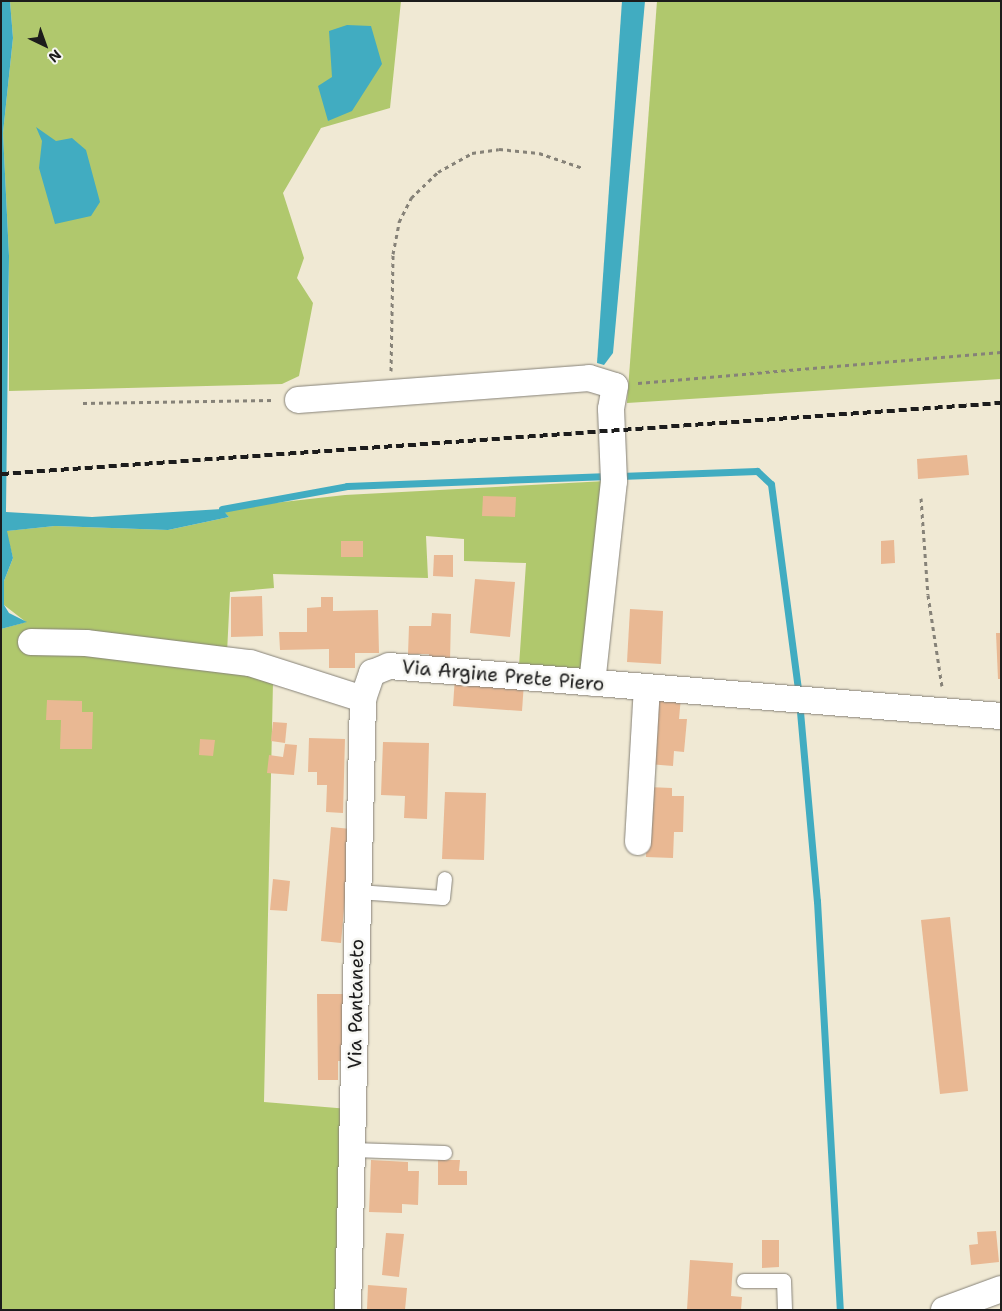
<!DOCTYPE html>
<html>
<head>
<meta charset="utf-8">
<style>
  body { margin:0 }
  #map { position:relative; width:1002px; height:1311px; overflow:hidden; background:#f0e9d4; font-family:"Shantell Sans",sans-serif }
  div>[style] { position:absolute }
  .green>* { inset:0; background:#b0c86d }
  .water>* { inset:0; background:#41acc1 }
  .stream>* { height:7px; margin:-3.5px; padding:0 3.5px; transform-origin:3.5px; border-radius:3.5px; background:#41acc1 }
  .building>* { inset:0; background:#e9b893 }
  .path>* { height:3px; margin-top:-1.5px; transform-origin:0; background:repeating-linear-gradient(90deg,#868278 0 4px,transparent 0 8px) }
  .roads { filter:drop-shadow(0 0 1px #868278) drop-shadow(0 0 1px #868278) }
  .lane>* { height:14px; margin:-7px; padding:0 7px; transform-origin:7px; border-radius:7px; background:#fff }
  .street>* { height:26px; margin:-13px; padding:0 13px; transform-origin:13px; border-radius:13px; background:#fff }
  .rail>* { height:4px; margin-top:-2px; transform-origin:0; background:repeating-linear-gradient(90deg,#1c1c1c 0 8px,transparent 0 12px) }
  span { translate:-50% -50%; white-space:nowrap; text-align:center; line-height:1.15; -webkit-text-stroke:5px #f6f6f2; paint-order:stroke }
  .street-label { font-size:19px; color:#1c1c1c }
  .frame { position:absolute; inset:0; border:2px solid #1c1c1c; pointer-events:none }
  .north { position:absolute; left:20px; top:20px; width:50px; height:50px; -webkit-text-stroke:4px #f6f6f2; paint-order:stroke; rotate:138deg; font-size:14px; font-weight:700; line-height:20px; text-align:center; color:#1c1c1c }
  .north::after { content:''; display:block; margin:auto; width:18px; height:22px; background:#1c1c1c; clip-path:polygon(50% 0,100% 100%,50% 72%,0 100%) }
</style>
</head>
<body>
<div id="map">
  <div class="green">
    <i style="clip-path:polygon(10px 1px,401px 1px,390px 108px,321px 128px,283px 193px,304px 258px,297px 278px,313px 303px,299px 376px,282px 384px,9px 391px,9px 256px,3px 133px,13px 38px)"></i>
    <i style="clip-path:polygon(657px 1px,1001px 1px,1001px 379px,627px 403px)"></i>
    <i style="clip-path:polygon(606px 481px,585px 673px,519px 666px,526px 563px,464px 561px,464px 539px,426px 536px,428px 578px,273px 574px,274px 588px,230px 592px,227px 653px,273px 682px,264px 1102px,349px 1109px,341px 1310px,1px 1310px,1px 629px,26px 622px,4px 605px,4px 581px,13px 558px,6px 531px,55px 526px,168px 530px,229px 517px,222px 509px,345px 495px)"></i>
  </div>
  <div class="water">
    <i style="clip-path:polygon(1px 1px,10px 1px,13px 38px,3px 133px,9px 256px,6px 512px,92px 517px,222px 509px,229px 517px,168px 530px,55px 526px,7px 531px,13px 558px,4px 581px,4px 605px,9px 613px,27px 622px,1px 629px)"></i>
    <i style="clip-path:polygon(622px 1px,645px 1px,613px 353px,604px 365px,597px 363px)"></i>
    <i style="clip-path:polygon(347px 25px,371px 26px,382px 64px,352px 111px,328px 121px,318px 86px,332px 77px,329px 31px)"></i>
    <i style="clip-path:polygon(36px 127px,56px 141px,72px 138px,86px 150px,100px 202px,91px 216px,55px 224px,39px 168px,42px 141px)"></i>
  </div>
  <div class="stream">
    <i style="left:620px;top:476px;width:137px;rotate:-2.1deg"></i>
    <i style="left:757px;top:471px;width:19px;rotate:43deg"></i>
    <i style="left:771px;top:484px;width:207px;rotate:82.5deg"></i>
    <i style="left:798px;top:689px;width:213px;rotate:84.9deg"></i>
    <i style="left:817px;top:901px;width:410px;rotate:86.8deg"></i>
    <i style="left:222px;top:509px;width:127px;rotate:-10.4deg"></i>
    <i style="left:347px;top:486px;width:262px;rotate:-2.2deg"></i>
  </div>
  <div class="building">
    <i style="clip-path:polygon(967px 455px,969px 475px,918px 479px,917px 459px)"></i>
    <i style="clip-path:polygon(483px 496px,516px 497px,515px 517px,482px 516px)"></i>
    <i style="clip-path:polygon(894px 540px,895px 563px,881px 564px,881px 541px)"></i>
    <i style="clip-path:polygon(341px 541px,363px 541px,363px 557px,341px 557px)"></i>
    <i style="clip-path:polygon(434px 555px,453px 555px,453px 577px,433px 576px)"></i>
    <i style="clip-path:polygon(475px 579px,515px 582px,510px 637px,470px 633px)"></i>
    <i style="clip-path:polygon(262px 596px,263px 636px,231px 637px,231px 597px)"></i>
    <i style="clip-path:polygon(321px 597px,333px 597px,333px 611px,378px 610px,379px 653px,355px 653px,355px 668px,329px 668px,329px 649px,280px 650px,279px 632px,307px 632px,307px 608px,321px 607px)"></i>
    <i style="clip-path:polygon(630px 609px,663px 611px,661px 664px,627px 662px)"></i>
    <i style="clip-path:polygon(432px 613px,451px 614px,450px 663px,429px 662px,429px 654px,408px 654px,409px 626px,431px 626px)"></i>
    <i style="clip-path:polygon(996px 633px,1001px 633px,1001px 679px,998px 679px)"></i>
    <i style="clip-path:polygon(455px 677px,524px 682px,522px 711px,453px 706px)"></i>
    <i style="clip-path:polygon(654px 695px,681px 697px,679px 719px,687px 719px,684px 752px,674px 751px,673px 766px,648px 764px)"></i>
    <i style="clip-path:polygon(47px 700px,82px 701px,82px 712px,93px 712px,92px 749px,60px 749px,61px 720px,46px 720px)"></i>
    <i style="clip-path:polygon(273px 722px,287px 723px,285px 743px,271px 741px)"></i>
    <i style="clip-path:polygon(309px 738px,345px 739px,343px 813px,326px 812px,327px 785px,317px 785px,317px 772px,308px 772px)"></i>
    <i style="clip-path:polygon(200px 739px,215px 740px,213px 756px,199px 755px)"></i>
    <i style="clip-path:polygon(383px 742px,429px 743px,427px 819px,404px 818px,405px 796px,381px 795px)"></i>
    <i style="clip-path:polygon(285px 744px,297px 745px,294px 775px,267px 773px,269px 755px,283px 757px)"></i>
    <i style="clip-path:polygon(648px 787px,672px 788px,672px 796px,684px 796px,683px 832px,674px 832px,673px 858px,646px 857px)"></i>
    <i style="clip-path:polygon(445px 792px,486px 793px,484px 860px,442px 859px)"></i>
    <i style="clip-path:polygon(331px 827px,351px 829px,341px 943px,321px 941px)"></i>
    <i style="clip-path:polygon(273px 879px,290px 881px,287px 911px,270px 910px)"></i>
    <i style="clip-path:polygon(950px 917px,968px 1091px,940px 1094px,921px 920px)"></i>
    <i style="clip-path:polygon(317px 994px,345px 994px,345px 1061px,338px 1061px,338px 1080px,318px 1080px)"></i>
    <i style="clip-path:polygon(371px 1160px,408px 1162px,408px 1171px,419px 1171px,418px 1205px,402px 1204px,402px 1213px,369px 1212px)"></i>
    <i style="clip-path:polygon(438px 1160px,460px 1160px,459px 1171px,467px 1171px,467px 1185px,438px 1185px)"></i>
    <i style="clip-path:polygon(996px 1231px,999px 1262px,971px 1265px,969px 1245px,978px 1244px,977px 1232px)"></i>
    <i style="clip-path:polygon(386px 1233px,404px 1234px,399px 1277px,382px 1275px)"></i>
    <i style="clip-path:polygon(762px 1240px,779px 1240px,779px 1267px,762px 1268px)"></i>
    <i style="clip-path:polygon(690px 1260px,733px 1263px,731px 1296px,742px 1297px,741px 1310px,687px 1310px)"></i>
    <i style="clip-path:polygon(368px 1285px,407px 1288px,405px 1310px,367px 1310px)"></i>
  </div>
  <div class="path">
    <i style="left:391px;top:371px;width:117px;rotate:-89deg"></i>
    <i style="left:393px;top:254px;width:33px;rotate:-79deg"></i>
    <i style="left:399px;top:222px;width:27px;rotate:-63deg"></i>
    <i style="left:411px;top:198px;width:37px;rotate:-44deg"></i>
    <i style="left:438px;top:172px;width:39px;rotate:-29deg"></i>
    <i style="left:472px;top:153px;width:27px;rotate:-8deg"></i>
    <i style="left:499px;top:149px;width:40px;rotate:5.7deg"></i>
    <i style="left:539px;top:153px;width:46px;rotate:18.8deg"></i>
    <i style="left:638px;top:383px;width:364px;rotate:-4.9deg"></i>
    <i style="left:83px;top:403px;width:192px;rotate:-0.9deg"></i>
    <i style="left:921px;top:498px;width:97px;rotate:85.9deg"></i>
    <i style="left:928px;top:595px;width:92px;rotate:81.3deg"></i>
  </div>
  <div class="roads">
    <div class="lane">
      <i style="left:358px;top:892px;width:85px;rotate:4deg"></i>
      <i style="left:443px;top:898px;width:19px;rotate:-84deg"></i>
      <i style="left:352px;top:1150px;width:93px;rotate:1.8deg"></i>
      <i style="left:744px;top:1281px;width:40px"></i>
      <i style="left:784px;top:1281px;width:29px;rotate:88deg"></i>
    </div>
    <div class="street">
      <i style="left:298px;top:400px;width:292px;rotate:-4.3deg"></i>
      <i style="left:589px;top:378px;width:27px;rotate:17deg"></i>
      <i style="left:615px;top:386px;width:23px;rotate:100deg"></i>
      <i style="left:611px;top:409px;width:72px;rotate:87.6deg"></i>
      <i style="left:614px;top:481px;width:203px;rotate:96.2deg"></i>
      <i style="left:31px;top:642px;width:55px;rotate:1deg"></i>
      <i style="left:86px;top:643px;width:165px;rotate:7deg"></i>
      <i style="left:250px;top:663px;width:119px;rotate:17.7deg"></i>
      <i style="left:363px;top:699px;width:28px;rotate:-71deg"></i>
      <i style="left:372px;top:673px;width:18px;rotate:-22deg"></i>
      <i style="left:389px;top:666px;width:614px;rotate:4.67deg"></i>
      <i style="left:638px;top:842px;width:155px;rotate:-86.7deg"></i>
      <i style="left:348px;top:1310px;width:611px;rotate:-88.59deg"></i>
      <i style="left:944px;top:1310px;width:61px;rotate:-20.2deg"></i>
    </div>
  </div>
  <div class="rail">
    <i style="left:1px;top:474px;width:1003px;rotate:-4.06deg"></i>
  </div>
  <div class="street-label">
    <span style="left:503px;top:676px;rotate:5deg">Via Argine Prete Piero</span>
    <span style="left:356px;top:1004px;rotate:-89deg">Via Pantaneto</span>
  </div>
  <div class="frame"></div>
  <div class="north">N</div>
</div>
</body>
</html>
